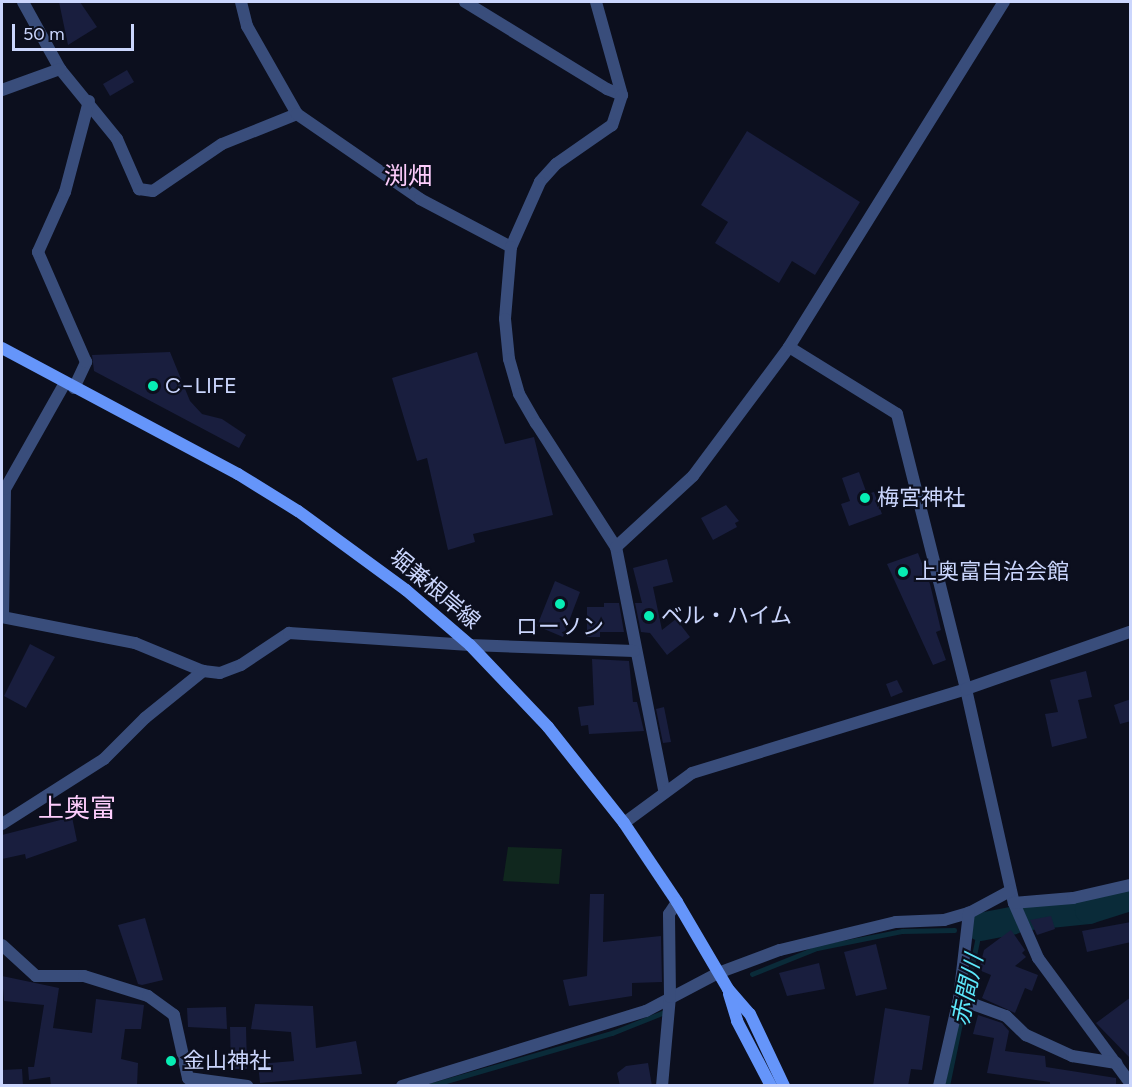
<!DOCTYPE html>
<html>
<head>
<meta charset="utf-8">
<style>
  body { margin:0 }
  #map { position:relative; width:1132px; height:1087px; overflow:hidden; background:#0c0f1e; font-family:Figtree,"Noto Sans JP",sans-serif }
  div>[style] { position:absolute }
  .green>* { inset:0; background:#10271e }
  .stream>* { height:4.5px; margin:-2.25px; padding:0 2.25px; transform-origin:2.25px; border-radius:2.25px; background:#0a2b39 }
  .river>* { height:28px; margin:-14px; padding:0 14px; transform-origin:14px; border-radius:14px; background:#0a2b39 }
  .building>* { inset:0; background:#191e3e }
  .minor>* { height:12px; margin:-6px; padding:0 6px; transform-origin:6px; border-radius:6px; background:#394d7b }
  .secondary>* { height:12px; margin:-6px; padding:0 6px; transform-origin:6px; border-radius:6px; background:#6595fa }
  .dots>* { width:16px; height:16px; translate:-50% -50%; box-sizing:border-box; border:3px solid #0c0f1e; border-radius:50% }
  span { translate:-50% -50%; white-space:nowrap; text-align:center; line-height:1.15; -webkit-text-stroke:4.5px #0c0f1e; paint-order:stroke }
  .poi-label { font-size:22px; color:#cbd6fd }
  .left { translate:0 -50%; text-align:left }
  .street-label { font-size:22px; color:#cbd6fd }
  .neighbourhood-label { font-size:24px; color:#fdcdfc }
  .water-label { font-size:24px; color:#5ce7fa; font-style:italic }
  .quarter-label { font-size:26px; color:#fdcdfc }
  .frame { position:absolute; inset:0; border:3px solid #cbd6fd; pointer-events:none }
  .scale { position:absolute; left:12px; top:24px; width:122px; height:27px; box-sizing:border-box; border:3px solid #cbd6fd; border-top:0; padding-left:8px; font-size:18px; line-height:21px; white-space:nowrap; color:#cbd6fd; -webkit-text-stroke:4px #0c0f1e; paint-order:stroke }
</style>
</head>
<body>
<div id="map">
  <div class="green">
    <i style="clip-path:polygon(508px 847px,562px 849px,559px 884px,503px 881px)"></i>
  </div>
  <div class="stream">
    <i style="left:752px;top:974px;width:70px;rotate:-21.8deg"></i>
    <i style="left:817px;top:948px;width:87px;rotate:-11.3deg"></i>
    <i style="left:902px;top:931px;width:52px;rotate:-1.1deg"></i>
    <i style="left:429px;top:1086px;width:191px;rotate:-16.2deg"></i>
    <i style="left:612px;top:1033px;width:54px;rotate:-21.8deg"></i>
    <i style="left:947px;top:1086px;width:162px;rotate:-78.3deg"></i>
  </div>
  <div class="river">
    <i style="left:1030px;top:916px;width:59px;rotate:-5.8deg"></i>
    <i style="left:1089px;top:910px;width:43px;rotate:-17.6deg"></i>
    <i style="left:980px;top:927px;width:33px;rotate:-11deg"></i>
  </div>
  <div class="building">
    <i style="clip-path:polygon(59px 2px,80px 2px,97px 27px,68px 45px)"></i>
    <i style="clip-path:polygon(127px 70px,134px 82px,110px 96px,103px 84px)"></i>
    <i style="clip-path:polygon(747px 131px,860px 202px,815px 275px,792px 261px,779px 283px,715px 243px,728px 222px,701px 205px)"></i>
    <i style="clip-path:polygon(170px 352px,190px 401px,202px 414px,222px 419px,246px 435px,239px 448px,94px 371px,92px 355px)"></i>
    <i style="clip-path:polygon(477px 352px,505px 444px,534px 437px,553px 515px,473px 534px,475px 542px,448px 550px,427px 458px,417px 461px,392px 378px)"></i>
    <i style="clip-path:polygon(859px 472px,867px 494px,874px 492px,882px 514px,849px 526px,841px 504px,850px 501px,842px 478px)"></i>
    <i style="clip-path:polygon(726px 505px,739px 521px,735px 523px,737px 527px,713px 540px,701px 518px)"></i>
    <i style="clip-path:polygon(918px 553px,930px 584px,941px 630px,936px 632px,946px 660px,933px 665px,887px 564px)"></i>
    <i style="clip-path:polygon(667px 559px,673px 582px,653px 587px,662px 630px,676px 619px,690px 637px,667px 655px,650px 633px,641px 632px,635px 603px,642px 603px,633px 568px)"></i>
    <i style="clip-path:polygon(555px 581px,580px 592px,563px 637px,537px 626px)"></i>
    <i style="clip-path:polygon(604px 603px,619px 603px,624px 632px,600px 632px,600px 637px,587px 637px,587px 607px,604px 607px)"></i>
    <i style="clip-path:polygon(30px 644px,55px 657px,26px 708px,4px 696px)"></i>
    <i style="clip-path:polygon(592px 659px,629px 661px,633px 702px,637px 702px,644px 731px,589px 734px,588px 725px,581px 726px,578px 707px,594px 705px)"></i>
    <i style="clip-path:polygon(1086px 671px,1092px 697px,1078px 700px,1087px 738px,1052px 747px,1045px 714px,1058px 712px,1050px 680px)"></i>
    <i style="clip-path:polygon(897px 680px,903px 692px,891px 697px,886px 684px)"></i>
    <i style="clip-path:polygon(1131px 699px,1131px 721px,1120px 724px,1114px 705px)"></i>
    <i style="clip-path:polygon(664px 707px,671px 742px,663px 743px,656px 709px)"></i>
    <i style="clip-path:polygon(72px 817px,77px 841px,26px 859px,25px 854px,2px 859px,2px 835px)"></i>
    <i style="clip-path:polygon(590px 894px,604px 894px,603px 942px,661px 936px,662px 982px,632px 983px,632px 996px,569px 1006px,563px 980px,587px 976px)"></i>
    <i style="clip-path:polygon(1051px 916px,1055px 929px,1037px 935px,1030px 920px)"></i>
    <i style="clip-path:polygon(145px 918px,163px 980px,142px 985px,138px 984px,118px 925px)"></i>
    <i style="clip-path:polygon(1131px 922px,1131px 942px,1087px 952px,1082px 931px)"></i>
    <i style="clip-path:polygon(1011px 930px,1025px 950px,1022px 953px,1026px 957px,1015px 966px,1038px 975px,1032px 991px,1025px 988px,1015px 1013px,982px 998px,991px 975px,979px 970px,984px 950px)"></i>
    <i style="clip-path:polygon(876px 944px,887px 989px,856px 996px,844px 952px)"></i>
    <i style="clip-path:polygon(819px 963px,825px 989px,787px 996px,779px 973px)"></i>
    <i style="clip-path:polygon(2px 976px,59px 988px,53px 1028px,92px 1033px,96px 999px,144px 1005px,141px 1029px,125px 1029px,121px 1059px,138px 1063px,137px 1086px,51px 1086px,50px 1077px,29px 1080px,28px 1067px,34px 1067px,44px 1005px,4px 1001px)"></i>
    <i style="clip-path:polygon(1131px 997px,1131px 1059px,1096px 1023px)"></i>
    <i style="clip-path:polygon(255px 1004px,313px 1006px,316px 1048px,356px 1041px,362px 1074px,260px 1083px,258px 1064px,294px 1061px,291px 1032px,251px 1029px)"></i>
    <i style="clip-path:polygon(226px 1007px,227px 1029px,188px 1027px,187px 1008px)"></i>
    <i style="clip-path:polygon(885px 1008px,930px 1016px,922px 1070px,911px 1069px,908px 1086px,873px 1086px)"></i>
    <i style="clip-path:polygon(978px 1015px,1002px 1023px,1009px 1031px,1005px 1051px,1045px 1056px,1046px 1067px,1116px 1078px,1116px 1086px,1050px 1086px,1050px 1082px,987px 1073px,994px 1038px,973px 1034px)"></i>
    <i style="clip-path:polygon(230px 1027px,246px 1027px,247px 1069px,231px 1069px)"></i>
    <i style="clip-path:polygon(648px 1063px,652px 1086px,620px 1086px,617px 1073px,626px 1066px)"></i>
    <i style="clip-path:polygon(22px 1069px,23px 1086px,2px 1086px,2px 1070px)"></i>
  </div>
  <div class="minor">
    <i style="left:23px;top:2px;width:77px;rotate:61.1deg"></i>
    <i style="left:60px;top:69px;width:90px;rotate:50.8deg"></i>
    <i style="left:117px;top:139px;width:55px;rotate:66.3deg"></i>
    <i style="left:139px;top:189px;width:14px;rotate:8deg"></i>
    <i style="left:153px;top:191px;width:83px;rotate:-34.3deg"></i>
    <i style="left:222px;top:144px;width:81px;rotate:-21.8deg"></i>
    <i style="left:241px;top:2px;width:25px;rotate:76deg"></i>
    <i style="left:247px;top:26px;width:101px;rotate:60.4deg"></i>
    <i style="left:297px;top:114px;width:150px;rotate:34.6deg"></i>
    <i style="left:420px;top:199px;width:103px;rotate:27.8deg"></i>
    <i style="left:465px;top:2px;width:167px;rotate:31.5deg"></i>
    <i style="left:607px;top:89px;width:16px;rotate:22deg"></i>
    <i style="left:596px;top:2px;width:97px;rotate:74.4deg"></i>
    <i style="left:622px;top:95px;width:32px;rotate:108deg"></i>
    <i style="left:612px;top:125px;width:68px;rotate:145.1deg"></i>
    <i style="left:556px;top:164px;width:24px;rotate:132deg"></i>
    <i style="left:540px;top:182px;width:71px;rotate:114deg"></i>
    <i style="left:511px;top:247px;width:72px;rotate:94.8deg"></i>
    <i style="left:505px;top:319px;width:40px;rotate:84.3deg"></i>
    <i style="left:509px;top:359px;width:36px;rotate:74deg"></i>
    <i style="left:519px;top:394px;width:34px;rotate:60deg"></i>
    <i style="left:536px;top:423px;width:148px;rotate:57.2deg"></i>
    <i style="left:616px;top:547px;width:248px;rotate:78.8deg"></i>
    <i style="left:2px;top:90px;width:62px;rotate:-19.9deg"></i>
    <i style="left:789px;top:347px;width:127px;rotate:31.8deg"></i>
    <i style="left:897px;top:414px;width:284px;rotate:75.9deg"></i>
    <i style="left:966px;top:689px;width:219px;rotate:77.4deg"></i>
    <i style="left:1014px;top:903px;width:60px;rotate:66.4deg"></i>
    <i style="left:1038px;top:958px;width:155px;rotate:53.6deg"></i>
    <i style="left:74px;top:388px;width:29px;rotate:-65deg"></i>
    <i style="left:86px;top:362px;width:120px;rotate:-113.6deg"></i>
    <i style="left:38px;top:252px;width:66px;rotate:-65.8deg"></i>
    <i style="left:65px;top:192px;width:94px;rotate:-75.2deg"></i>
    <i style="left:616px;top:547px;width:105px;rotate:-42.7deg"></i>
    <i style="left:693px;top:476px;width:161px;rotate:-53.3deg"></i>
    <i style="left:789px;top:347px;width:407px;rotate:-58.1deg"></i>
    <i style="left:2px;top:617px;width:136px;rotate:11.1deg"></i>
    <i style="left:135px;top:643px;width:74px;rotate:22.4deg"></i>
    <i style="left:203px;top:671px;width:17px;rotate:7deg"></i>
    <i style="left:220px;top:673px;width:22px;rotate:-21deg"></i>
    <i style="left:241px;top:665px;width:58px;rotate:-33.7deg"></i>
    <i style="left:289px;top:633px;width:181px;rotate:3.8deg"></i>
    <i style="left:470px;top:645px;width:164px;rotate:2.1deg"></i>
    <i style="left:3px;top:617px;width:128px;rotate:-89.1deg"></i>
    <i style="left:5px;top:489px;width:122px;rotate:-60.5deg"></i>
    <i style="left:624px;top:823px;width:84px;rotate:-36.3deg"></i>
    <i style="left:692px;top:773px;width:287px;rotate:-17deg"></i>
    <i style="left:966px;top:689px;width:174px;rotate:-19.2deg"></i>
    <i style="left:2px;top:824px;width:121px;rotate:-32.5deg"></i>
    <i style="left:104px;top:759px;width:58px;rotate:-45deg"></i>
    <i style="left:145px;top:718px;width:75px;rotate:-39deg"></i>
    <i style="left:1014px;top:903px;width:59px;rotate:-4.8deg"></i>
    <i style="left:1073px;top:898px;width:58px;rotate:-12.8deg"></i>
    <i style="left:2px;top:945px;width:46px;rotate:42.4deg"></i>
    <i style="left:36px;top:976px;width:48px"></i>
    <i style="left:84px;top:976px;width:67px;rotate:17.4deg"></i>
    <i style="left:148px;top:996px;width:32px;rotate:36deg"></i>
    <i style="left:174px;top:1015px;width:65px;rotate:77.5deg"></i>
    <i style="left:188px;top:1078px;width:60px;rotate:7.7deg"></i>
    <i style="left:959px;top:999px;width:50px;rotate:19.9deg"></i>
    <i style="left:1006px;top:1016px;width:28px;rotate:44deg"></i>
    <i style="left:1026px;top:1035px;width:51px;rotate:24.5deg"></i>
    <i style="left:1072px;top:1056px;width:45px;rotate:9deg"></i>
    <i style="left:402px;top:1086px;width:255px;rotate:-17.1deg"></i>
    <i style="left:646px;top:1011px;width:81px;rotate:-27.8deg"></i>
    <i style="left:718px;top:973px;width:66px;rotate:-20.4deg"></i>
    <i style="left:780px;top:950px;width:119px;rotate:-13.6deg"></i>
    <i style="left:896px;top:922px;width:48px;rotate:-2.4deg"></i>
    <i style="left:944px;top:920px;width:26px;rotate:-16deg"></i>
    <i style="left:969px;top:913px;width:47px;rotate:-28.2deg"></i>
    <i style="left:662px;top:1086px;width:89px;rotate:-84.9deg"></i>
    <i style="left:670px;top:997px;width:83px;rotate:-90.7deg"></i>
    <i style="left:669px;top:914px;width:14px;rotate:-56deg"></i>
    <i style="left:939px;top:1086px;width:89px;rotate:-77.1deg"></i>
    <i style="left:959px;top:999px;width:87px;rotate:-83.4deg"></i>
  </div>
  <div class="secondary">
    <i style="left:2px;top:348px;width:268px;rotate:28.1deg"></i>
    <i style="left:238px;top:474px;width:70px;rotate:31.7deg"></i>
    <i style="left:298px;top:511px;width:134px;rotate:36.2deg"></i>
    <i style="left:406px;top:590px;width:84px;rotate:40.7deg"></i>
    <i style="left:470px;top:645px;width:113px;rotate:46.4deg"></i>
    <i style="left:548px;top:727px;width:122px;rotate:51.6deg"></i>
    <i style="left:624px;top:823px;width:95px;rotate:56.1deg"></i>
    <i style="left:677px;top:902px;width:101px;rotate:59.6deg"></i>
    <i style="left:728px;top:989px;width:33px;rotate:49deg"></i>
    <i style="left:750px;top:1014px;width:80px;rotate:64.7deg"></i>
    <i style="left:729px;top:994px;width:28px;rotate:73deg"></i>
    <i style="left:737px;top:1021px;width:73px;rotate:62.4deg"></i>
  </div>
  <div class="dots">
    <i style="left:153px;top:386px;background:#07edb4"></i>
    <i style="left:865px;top:498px;background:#07edb4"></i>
    <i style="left:903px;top:572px;background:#07edb4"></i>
    <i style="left:560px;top:604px;background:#07edb4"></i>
    <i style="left:649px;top:616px;background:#07edb4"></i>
    <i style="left:171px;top:1061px;background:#07edb4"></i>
  </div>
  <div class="poi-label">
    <span class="left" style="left:165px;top:386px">C−LIFE</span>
    <span class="left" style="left:877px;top:498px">梅宮神社</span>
    <span class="left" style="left:915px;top:572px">上奥富自治会館</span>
    <span class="left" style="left:661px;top:616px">ベル・ハイム</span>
    <span style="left:560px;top:627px">ローソン</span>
    <span class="left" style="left:183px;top:1061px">金山神社</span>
  </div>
  <div class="street-label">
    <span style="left:435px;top:589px;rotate:40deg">堀兼根岸線</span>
  </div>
  <div class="neighbourhood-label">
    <span style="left:408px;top:176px">渕畑</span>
  </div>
  <div class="water-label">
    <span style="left:967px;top:990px;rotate:-78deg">赤間川</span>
  </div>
  <div class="quarter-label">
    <span style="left:77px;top:809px">上奥富</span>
  </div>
  <div class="frame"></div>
  <div class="scale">50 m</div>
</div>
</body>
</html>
